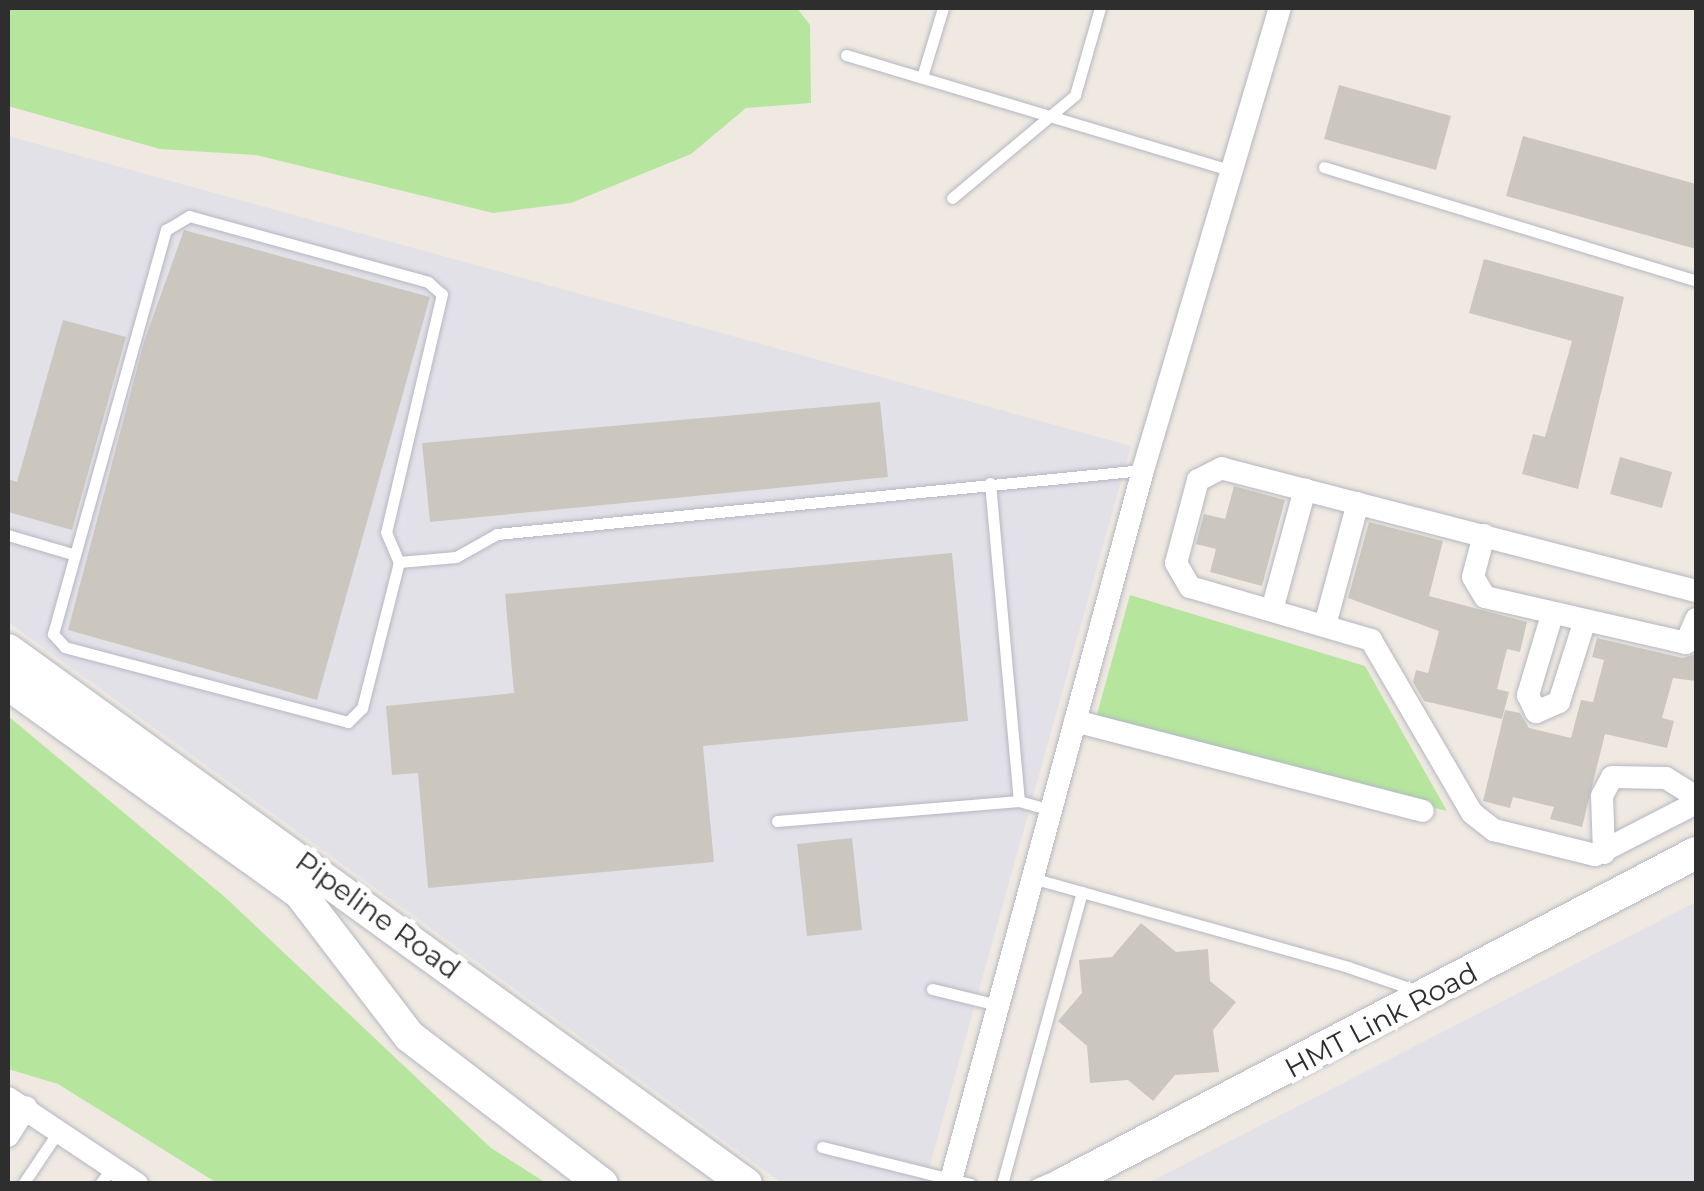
<!DOCTYPE html>
<html>
<head>
<meta charset="utf-8">
<style>
  body { margin:0 }
  #map { position:relative; width:1704px; height:1191px; overflow:hidden; background:#efe9e1; font-family:Montserrat,sans-serif }
  div>[style] { position:absolute }
  .industrial>* { inset:0; background:#e3e1e8 }
  .green>* { inset:0; background:#b6e59e }
  .building>* { inset:0; background:#cbc7bf }
  .roads { filter:drop-shadow(0 0 2px #b4b7c1) drop-shadow(0 0 2px #b4b7c1) }
  .lane>* { height:11px; margin:-5.5px; padding:0 5.5px; transform-origin:5.5px; border-radius:5.5px; background:#fff }
  .street>* { height:22px; margin:-11px; padding:0 11px; transform-origin:11px; border-radius:11px; background:#fff }
  .secondary>* { height:32px; margin:-16px; padding:0 16px; transform-origin:16px; border-radius:16px; background:#fff }
  span { translate:-50% -50%; white-space:nowrap; text-align:center; line-height:1.15; -webkit-text-stroke:10px #fff; paint-order:stroke }
  .street-label { font-size:28px; color:#2e2e2e }
  .frame { position:absolute; inset:0; border:10px solid #2e2e2e; pointer-events:none }
</style>
</head>
<body>
<div id="map">
  <div class="industrial">
    <i style="clip-path:polygon(8px 136px,1131px 446px,925px 1183px,782px 1183px,8px 622px)"></i>
    <i style="clip-path:polygon(1696px 902px,1696px 1183px,1147px 1183px,1148px 1183px)"></i>
  </div>
  <div class="green">
    <i style="clip-path:polygon(8px 8px,797px 8px,810px 25px,811px 103px,746px 108px,691px 154px,571px 203px,493px 213px,256px 155px,160px 149px,8px 106px)"></i>
    <i style="clip-path:polygon(1130px 595px,1365px 666px,1447px 811px,1096px 718px)"></i>
    <i style="clip-path:polygon(8px 716px,226px 898px,491px 1148px,546px 1183px,217px 1183px,58px 1084px,8px 1069px)"></i>
  </div>
  <div class="building">
    <i style="clip-path:polygon(1339px 85px,1451px 116px,1436px 170px,1324px 139px)"></i>
    <i style="clip-path:polygon(1523px 136px,1696px 184px,1696px 249px,1506px 196px)"></i>
    <i style="clip-path:polygon(184px 230px,430px 297px,317px 700px,68px 630px,144px 342px)"></i>
    <i style="clip-path:polygon(1484px 259px,1624px 297px,1578px 489px,1522px 474px,1533px 434px,1545px 437px,1572px 341px,1469px 313px)"></i>
    <i style="clip-path:polygon(63px 320px,126px 337px,72px 530px,8px 512px,8px 479px,17px 482px)"></i>
    <i style="clip-path:polygon(880px 402px,888px 477px,430px 522px,422px 443px)"></i>
    <i style="clip-path:polygon(1620px 457px,1672px 472px,1662px 508px,1610px 494px)"></i>
    <i style="clip-path:polygon(1234px 486px,1285px 500px,1262px 586px,1210px 572px,1216px 549px,1196px 544px,1204px 514px,1225px 519px)"></i>
    <i style="clip-path:polygon(1369px 522px,1443px 541px,1429px 596px,1527px 622px,1520px 652px,1507px 649px,1497px 689px,1509px 692px,1502px 719px,1424px 701px,1413px 682px,1416px 670px,1428px 673px,1439px 631px,1348px 598px)"></i>
    <i style="clip-path:polygon(952px 553px,968px 721px,703px 746px,714px 862px,428px 888px,418px 773px,392px 775px,386px 706px,514px 693px,505px 594px)"></i>
    <i style="clip-path:polygon(1597px 638px,1683px 658px,1696px 654px,1696px 681px,1673px 678px,1662px 718px,1674px 721px,1667px 748px,1605px 734px,1582px 827px,1550px 819px,1554px 807px,1513px 797px,1510px 808px,1483px 801px,1505px 710px,1520px 713px,1529px 728px,1571px 738px,1581px 700px,1593px 702px,1604px 660px,1592px 657px)"></i>
    <i style="clip-path:polygon(852px 838px,862px 930px,807px 936px,797px 844px)"></i>
    <i style="clip-path:polygon(1141px 923px,1176px 952px,1208px 949px,1210px 981px,1236px 1002px,1213px 1030px,1219px 1072px,1175px 1075px,1153px 1101px,1128px 1080px,1090px 1083px,1087px 1046px,1058px 1021px,1082px 993px,1079px 960px,1112px 957px)"></i>
  </div>
  <div class="roads">
    <div class="lane">
      <i style="left:846px;top:55px;width:403px;rotate:16.7deg"></i>
      <i style="left:922px;top:77px;width:72px;rotate:-73.1deg"></i>
      <i style="left:1324px;top:167px;width:389px;rotate:17deg"></i>
      <i style="left:952px;top:198px;width:160px;rotate:-39.9deg"></i>
      <i style="left:1075px;top:95px;width:91px;rotate:-74deg"></i>
      <i style="left:189px;top:216px;width:248px;rotate:15.4deg"></i>
      <i style="left:428px;top:282px;width:18px;rotate:41deg"></i>
      <i style="left:442px;top:294px;width:244px;rotate:103.2deg"></i>
      <i style="left:386px;top:532px;width:33px;rotate:67deg"></i>
      <i style="left:399px;top:562px;width:151px;rotate:104.2deg"></i>
      <i style="left:362px;top:708px;width:20px;rotate:135deg"></i>
      <i style="left:348px;top:722px;width:293px;rotate:-165.2deg"></i>
      <i style="left:65px;top:647px;width:18px;rotate:-133deg"></i>
      <i style="left:53px;top:634px;width:420px;rotate:-74.4deg"></i>
      <i style="left:166px;top:230px;width:27px;rotate:-31deg"></i>
      <i style="left:990px;top:483px;width:319px;rotate:84.8deg"></i>
      <i style="left:8px;top:535px;width:67px;rotate:16.5deg"></i>
      <i style="left:399px;top:562px;width:57px;rotate:-5deg"></i>
      <i style="left:456px;top:557px;width:47px;rotate:-29.3deg"></i>
      <i style="left:497px;top:534px;width:649px;rotate:-5.66deg"></i>
      <i style="left:777px;top:821px;width:243px;rotate:-4.7deg"></i>
      <i style="left:1019px;top:801px;width:33px;rotate:16deg"></i>
      <i style="left:1032px;top:878px;width:328px;rotate:15.7deg"></i>
      <i style="left:1348px;top:967px;width:65px;rotate:19deg"></i>
      <i style="left:1409px;top:988px;width:7px;rotate:124deg"></i>
      <i style="left:932px;top:989px;width:68px;rotate:13.6deg"></i>
      <i style="left:822px;top:1147px;width:153px;rotate:14deg"></i>
      <i style="left:23px;top:1184px;width:66px;rotate:-56.1deg"></i>
      <i style="left:100px;top:1184px;width:24px;rotate:-54deg"></i>
      <i style="left:1002px;top:1184px;width:303px;rotate:-74.7deg"></i>
      <i style="left:1036px;top:1184px;width:26px;rotate:-23deg"></i>
    </div>
    <div class="street">
      <i style="left:1484px;top:535px;width:43px;rotate:104.7deg"></i>
      <i style="left:1473px;top:577px;width:23px;rotate:59deg"></i>
      <i style="left:1485px;top:597px;width:206px;rotate:12.9deg"></i>
      <i style="left:1686px;top:643px;width:26px;rotate:-67deg"></i>
      <i style="left:1696px;top:591px;width:490px;rotate:-165.5deg"></i>
      <i style="left:1222px;top:468px;width:27px;rotate:153deg"></i>
      <i style="left:1198px;top:480px;width:86px;rotate:104.8deg"></i>
      <i style="left:1176px;top:563px;width:28px;rotate:60deg"></i>
      <i style="left:1190px;top:587px;width:189px;rotate:16.3deg"></i>
      <i style="left:1371px;top:640px;width:200px;rotate:59.7deg"></i>
      <i style="left:1472px;top:813px;width:28px;rotate:38deg"></i>
      <i style="left:1494px;top:830px;width:104px;rotate:13.9deg"></i>
      <i style="left:1595px;top:855px;width:114px;rotate:-27.2deg"></i>
      <i style="left:1272px;top:610px;width:125px;rotate:-74.7deg"></i>
      <i style="left:1552px;top:615px;width:84px;rotate:106.7deg"></i>
      <i style="left:1528px;top:695px;width:19px;rotate:65deg"></i>
      <i style="left:1536px;top:712px;width:25px;rotate:-23deg"></i>
      <i style="left:1559px;top:702px;width:83px;rotate:-72.4deg"></i>
      <i style="left:1325px;top:625px;width:126px;rotate:-74.9deg"></i>
      <i style="left:1075px;top:721px;width:359px;rotate:14.5deg"></i>
      <i style="left:1604px;top:853px;width:57px;rotate:-92deg"></i>
      <i style="left:1602px;top:796px;width:21px;rotate:-62deg"></i>
      <i style="left:1612px;top:777px;width:54px;rotate:1.1deg"></i>
      <i style="left:1666px;top:778px;width:36px;rotate:32deg"></i>
      <i style="left:8px;top:1098px;width:155px;rotate:33.7deg"></i>
      <i style="left:8px;top:1136px;width:34px;rotate:-58deg"></i>
      <i style="left:950px;top:1184px;width:740px;rotate:-74.87deg"></i>
      <i style="left:1143px;top:470px;width:482px;rotate:-73.5deg"></i>
    </div>
    <div class="secondary">
      <i style="left:8px;top:650px;width:911px;rotate:35.89deg"></i>
      <i style="left:8px;top:684px;width:358px;rotate:35.6deg"></i>
      <i style="left:299px;top:892px;width:181px;rotate:52.6deg"></i>
      <i style="left:409px;top:1036px;width:243px;rotate:37.5deg"></i>
      <i style="left:1063px;top:1184px;width:714px;rotate:-27.61deg"></i>
    </div>
  </div>
  <div class="street-label">
    <span style="left:378px;top:915px;rotate:36deg">Pipeline Road</span>
    <span style="left:1381px;top:1020px;rotate:-28deg">HMT Link Road</span>
  </div>
  <div class="frame"></div>
</div>
</body>
</html>
